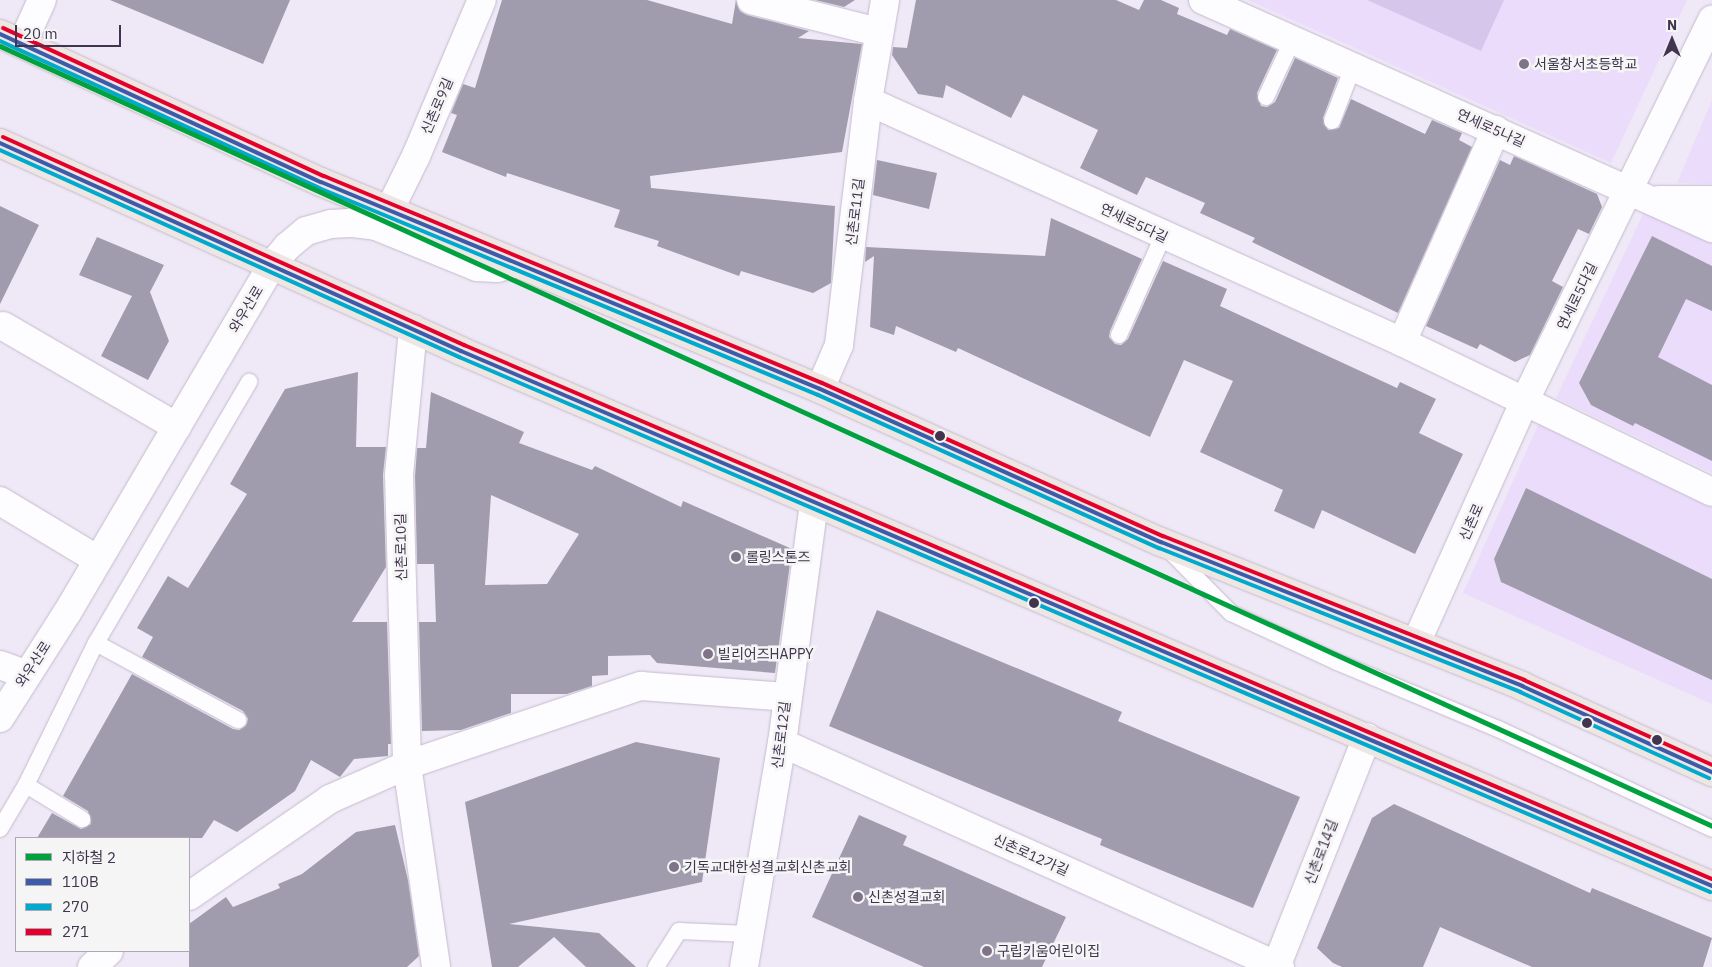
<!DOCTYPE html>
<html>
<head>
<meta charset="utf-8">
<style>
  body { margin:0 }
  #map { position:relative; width:1712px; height:967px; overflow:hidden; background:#efe8f6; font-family:"IBM Plex Sans","Noto Sans KR",sans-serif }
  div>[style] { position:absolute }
  .built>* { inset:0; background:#ebdcfb }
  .green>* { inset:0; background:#d7c6eb }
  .building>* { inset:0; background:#a09cad }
  .roads { filter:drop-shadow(0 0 1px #c4bbcd) drop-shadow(0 0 1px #c4bbcd) }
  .service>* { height:16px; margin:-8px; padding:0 8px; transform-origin:8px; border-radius:8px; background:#fdfcfe }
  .minor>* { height:28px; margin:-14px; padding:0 14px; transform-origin:14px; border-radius:14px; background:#fdfcfe }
  .tertiary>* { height:28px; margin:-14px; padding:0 14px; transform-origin:14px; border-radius:14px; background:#fdfcfe }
  .primary>* { height:28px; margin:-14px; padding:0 14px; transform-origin:14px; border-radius:14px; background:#ede6e2 }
  .bus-1>* { height:4px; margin:-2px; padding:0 2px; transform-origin:2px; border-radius:2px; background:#3d5bab }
  .bus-2>* { height:4px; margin:-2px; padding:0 2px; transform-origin:2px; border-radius:2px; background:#00a9ce }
  .bus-3>* { height:4px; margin:-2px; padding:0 2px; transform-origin:2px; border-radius:2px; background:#e4002b }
  .metro-1>* { height:5px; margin:-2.5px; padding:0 2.5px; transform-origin:2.5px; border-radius:2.5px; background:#00a23f }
  .dots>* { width:14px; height:14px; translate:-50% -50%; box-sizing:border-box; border:2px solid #f5f5f5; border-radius:50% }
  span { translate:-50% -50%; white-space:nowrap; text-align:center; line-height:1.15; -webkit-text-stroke:5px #f5f5f5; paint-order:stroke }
  .poi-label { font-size:14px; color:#41344f }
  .left { translate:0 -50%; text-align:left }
  .street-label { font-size:14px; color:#41344f }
  .legend { position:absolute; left:15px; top:837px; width:175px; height:115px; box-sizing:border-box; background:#f5f5f5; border:1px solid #ada8b3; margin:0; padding:6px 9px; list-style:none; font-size:15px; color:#41344f }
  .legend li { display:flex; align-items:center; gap:10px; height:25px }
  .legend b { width:25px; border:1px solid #ada8b3 }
  .north { position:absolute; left:1647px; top:15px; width:50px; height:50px; -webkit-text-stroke:4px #f5f5f5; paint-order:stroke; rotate:0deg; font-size:14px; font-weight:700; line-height:20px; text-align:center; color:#41344f }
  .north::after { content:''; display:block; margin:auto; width:18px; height:22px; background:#41344f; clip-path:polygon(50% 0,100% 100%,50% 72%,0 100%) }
  .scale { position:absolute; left:15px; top:25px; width:106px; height:22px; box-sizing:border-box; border:2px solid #41344f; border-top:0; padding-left:6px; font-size:15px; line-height:18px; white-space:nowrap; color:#41344f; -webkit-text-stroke:4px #f5f5f5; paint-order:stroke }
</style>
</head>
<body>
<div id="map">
  <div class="built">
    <i style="clip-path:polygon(1248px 0,1687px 0,1611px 163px)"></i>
    <i style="clip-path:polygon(1712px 100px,1712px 184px,1677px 183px)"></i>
    <i style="clip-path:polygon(1644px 212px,1712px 242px,1712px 473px,1556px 398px)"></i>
    <i style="clip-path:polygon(1539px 423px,1712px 508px,1712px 704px,1463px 593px)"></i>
  </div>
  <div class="green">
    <i style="clip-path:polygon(1367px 0,1504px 0,1481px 51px)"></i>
  </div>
  <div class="building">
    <i style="clip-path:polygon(110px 0,290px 0,263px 64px)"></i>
    <i style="clip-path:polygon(502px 0,647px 0,732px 24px,736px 0,740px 11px,747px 15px,809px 31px,798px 38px,862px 44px,842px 152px,650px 176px,651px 188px,835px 206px,831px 283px,813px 293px,741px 271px,739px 276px,657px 246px,659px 241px,614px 227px,620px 210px,507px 173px,506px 177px,442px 152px,457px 115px,451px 113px,463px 84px,475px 88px)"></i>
    <i style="clip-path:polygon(815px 0,855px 0,844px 7px)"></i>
    <i style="clip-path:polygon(916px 0,1116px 0,1139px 10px,1144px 0,1161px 0,1179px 8px,1177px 14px,1227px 35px,1230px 29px,1277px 50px,1257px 93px,1261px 106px,1267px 107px,1275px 102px,1295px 58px,1338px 78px,1323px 118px,1328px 130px,1339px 128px,1351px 99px,1425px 134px,1432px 120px,1462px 133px,1459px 140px,1472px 147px,1398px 313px,1252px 242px,1255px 238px,1200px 213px,1205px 203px,1146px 177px,1137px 195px,1080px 168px,1098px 130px,1023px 95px,1011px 118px,946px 85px,943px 98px,918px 94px,892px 55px,893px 47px,907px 48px)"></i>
    <i style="clip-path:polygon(1514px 156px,1597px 194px,1602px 207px,1589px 234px,1578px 229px,1552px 281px,1563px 287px,1530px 355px,1515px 362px,1480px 344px,1477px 349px,1426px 326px,1500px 160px,1510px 165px)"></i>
    <i style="clip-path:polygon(877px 160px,937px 173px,929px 209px,873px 195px)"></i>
    <i style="clip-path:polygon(0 206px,39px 225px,0 304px)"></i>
    <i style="clip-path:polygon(1051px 218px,1142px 259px,1110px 331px,1109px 337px,1115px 344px,1121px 345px,1128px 339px,1163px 261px,1227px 289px,1220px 306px,1397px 388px,1400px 382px,1436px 399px,1419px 433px,1463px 454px,1415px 554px,1322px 510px,1314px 529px,1274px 511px,1283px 490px,1200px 452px,1233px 381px,1184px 360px,1150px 437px,958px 348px,956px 352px,896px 326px,894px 335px,870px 327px,874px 256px,865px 262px,866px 247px,1045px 256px)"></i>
    <i style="clip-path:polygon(1652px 236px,1712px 266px,1712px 311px,1686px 299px,1658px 357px,1712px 385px,1712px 461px,1635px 423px,1633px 426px,1591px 405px,1579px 383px)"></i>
    <i style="clip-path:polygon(97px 237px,164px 265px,150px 292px,169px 341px,148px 380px,101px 356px,132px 296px,79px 275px)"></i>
    <i style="clip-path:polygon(358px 372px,356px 447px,386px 447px,383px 475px,386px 567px,352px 622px,387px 622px,391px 744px,388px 744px,388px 756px,354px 759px,340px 777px,311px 760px,295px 791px,237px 832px,214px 820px,202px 838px,37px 838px,52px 813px,81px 829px,91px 824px,88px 811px,63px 796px,132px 674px,233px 729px,239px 730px,246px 725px,248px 719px,243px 711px,142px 657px,153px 637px,137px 628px,168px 576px,188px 588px,247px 494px,230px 484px,285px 389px)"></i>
    <i style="clip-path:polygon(evenodd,431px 392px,524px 432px,519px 443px,592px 470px,595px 466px,681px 507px,683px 501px,792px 549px,775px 673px,657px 663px,650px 655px,608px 656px,608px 675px,592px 676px,592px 686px,567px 694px,511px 694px,511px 713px,461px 730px,422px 731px,419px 622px,436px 622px,434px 564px,417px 564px,415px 476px,417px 448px,426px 448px,431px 392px,491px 495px,579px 534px,547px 584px,485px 585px,491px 495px)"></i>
    <i style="clip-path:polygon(1526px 488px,1712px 579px,1712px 680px,1501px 582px,1494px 559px)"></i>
    <i style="clip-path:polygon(877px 610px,1122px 712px,1118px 721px,1300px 797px,1253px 908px,1100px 845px,1102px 839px,829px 726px)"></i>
    <i style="clip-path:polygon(636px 742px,720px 758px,702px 882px,509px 924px,599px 933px,636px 967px,586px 967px,554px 937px,518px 967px,492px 967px,465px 802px)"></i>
    <i style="clip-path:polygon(1394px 804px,1590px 893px,1592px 888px,1712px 938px,1703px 967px,1532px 967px,1440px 927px,1423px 967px,1342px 967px,1333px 963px,1317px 948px,1372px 818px)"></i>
    <i style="clip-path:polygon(859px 815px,907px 836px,903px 845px,1066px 917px,1042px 967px,924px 967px,812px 917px)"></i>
    <i style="clip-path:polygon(395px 825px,408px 880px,419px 956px,407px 967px,189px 967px,189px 924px,226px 897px,233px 907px,280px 888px,278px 884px,302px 874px,356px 832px)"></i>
  </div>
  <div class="roads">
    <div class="service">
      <i style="left:1266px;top:97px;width:62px;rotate:-65.1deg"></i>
      <i style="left:1332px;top:121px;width:58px;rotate:-68.7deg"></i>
      <i style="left:1119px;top:335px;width:108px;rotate:-66deg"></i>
      <i style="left:1171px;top:552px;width:86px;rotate:45.5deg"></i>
      <i style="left:1231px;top:613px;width:117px;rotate:24.8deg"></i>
      <i style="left:1337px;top:662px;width:174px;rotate:22.6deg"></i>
      <i style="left:1498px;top:729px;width:236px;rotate:25deg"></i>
      <i style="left:96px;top:643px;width:162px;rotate:28.5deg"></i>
      <i style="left:26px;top:785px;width:66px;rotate:31.3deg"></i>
      <i style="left:0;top:829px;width:51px;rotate:-59.4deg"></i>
      <i style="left:26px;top:785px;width:158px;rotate:-63.8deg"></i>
      <i style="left:96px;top:643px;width:303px;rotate:-59.6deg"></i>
      <i style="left:656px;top:967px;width:43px;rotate:-57.4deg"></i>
      <i style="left:679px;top:931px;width:69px;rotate:2.5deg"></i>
    </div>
    <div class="minor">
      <i style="left:751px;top:0;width:131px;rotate:14.1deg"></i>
      <i style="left:1203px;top:0;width:558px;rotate:24.13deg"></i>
      <i style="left:22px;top:44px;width:48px;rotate:-65.6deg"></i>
      <i style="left:868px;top:101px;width:586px;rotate:24.29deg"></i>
      <i style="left:1402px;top:342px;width:344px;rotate:25.8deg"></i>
      <i style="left:1659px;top:200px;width:53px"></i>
      <i style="left:389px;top:211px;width:61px;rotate:-63.9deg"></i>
      <i style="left:416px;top:156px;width:169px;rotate:-67.1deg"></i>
      <i style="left:3px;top:326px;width:201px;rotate:30.1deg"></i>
      <i style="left:413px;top:329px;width:147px;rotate:95.5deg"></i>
      <i style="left:399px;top:475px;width:290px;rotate:88.4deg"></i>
      <i style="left:407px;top:765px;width:204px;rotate:81.8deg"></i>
      <i style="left:1402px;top:342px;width:232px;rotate:-66.1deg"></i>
      <i style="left:820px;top:389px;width:48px;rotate:-66.6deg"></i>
      <i style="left:839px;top:345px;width:246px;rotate:-83.2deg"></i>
      <i style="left:868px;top:101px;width:102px;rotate:-80.4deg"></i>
      <i style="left:0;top:501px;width:114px;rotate:31deg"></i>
      <i style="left:1416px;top:643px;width:266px;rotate:-65.8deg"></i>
      <i style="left:1525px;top:400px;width:424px;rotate:-63.8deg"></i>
      <i style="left:0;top:665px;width:27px;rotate:20deg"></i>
      <i style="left:782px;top:743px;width:546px;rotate:24.22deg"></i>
      <i style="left:189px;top:896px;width:171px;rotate:-34.5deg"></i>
      <i style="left:330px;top:799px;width:84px;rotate:-23.8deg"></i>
      <i style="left:407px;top:765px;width:247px;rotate:-18.7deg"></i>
      <i style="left:641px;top:686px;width:145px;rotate:4.3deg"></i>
      <i style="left:92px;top:967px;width:23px;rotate:-43deg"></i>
      <i style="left:744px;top:967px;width:227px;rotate:-80.4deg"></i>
      <i style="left:782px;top:743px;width:243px;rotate:-82.4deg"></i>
      <i style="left:1276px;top:967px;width:247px;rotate:-68.4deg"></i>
    </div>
    <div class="tertiary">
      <i style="left:0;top:718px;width:125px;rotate:-57.5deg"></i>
      <i style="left:67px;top:613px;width:403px;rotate:-59.5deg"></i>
      <i style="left:271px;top:266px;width:26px;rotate:-50deg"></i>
      <i style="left:288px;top:246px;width:23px;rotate:-40deg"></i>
      <i style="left:306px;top:231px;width:26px;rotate:-16deg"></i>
      <i style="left:331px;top:224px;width:22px;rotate:-3deg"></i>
      <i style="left:353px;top:223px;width:23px;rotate:7deg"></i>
      <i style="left:376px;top:226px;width:109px;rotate:22.1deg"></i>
      <i style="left:477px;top:267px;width:20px;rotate:3deg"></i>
      <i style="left:497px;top:268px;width:16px;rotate:-14deg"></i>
    </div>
    <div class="primary">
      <i style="left:0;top:34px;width:353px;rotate:24.8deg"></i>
      <i style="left:321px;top:182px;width:540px;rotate:22.53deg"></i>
      <i style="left:820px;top:389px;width:374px;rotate:24.2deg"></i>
      <i style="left:1161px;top:542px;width:389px;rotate:21.7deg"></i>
      <i style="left:1522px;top:686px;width:209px;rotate:24.4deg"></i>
      <i style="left:0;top:143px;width:506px;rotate:24.28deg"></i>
      <i style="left:461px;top:351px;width:1361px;rotate:23.15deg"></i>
    </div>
  </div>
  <div class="bus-1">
    <i style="left:0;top:34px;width:353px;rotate:24.8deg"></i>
    <i style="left:321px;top:182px;width:540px;rotate:22.53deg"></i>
    <i style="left:820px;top:389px;width:374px;rotate:24.2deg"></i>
    <i style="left:1161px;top:542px;width:389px;rotate:21.7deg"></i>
    <i style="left:1522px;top:686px;width:209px;rotate:24.4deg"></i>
    <i style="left:0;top:143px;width:506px;rotate:24.28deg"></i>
    <i style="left:461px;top:351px;width:1361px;rotate:23.15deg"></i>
  </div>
  <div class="bus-2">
    <i style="left:0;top:41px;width:351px;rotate:24.7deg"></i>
    <i style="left:319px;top:188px;width:540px;rotate:22.53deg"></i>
    <i style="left:818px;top:395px;width:374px;rotate:24.2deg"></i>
    <i style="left:1159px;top:548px;width:389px;rotate:21.7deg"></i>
    <i style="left:1520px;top:692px;width:208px;rotate:24.5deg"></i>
    <i style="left:0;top:150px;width:504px;rotate:24.27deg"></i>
    <i style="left:459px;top:357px;width:1361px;rotate:23.15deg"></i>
  </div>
  <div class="bus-3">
    <i style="left:3px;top:28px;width:353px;rotate:24.8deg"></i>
    <i style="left:324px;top:176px;width:539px;rotate:22.57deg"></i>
    <i style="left:822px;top:383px;width:374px;rotate:24.2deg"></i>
    <i style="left:1163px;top:536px;width:389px;rotate:21.7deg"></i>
    <i style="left:1524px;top:680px;width:206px;rotate:24.3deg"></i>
    <i style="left:3px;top:137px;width:506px;rotate:24.28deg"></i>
    <i style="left:464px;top:345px;width:1357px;rotate:23.17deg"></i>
  </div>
  <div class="metro-1">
    <i style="left:0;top:46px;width:1881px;rotate:24.49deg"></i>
  </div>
  <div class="dots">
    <i style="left:1524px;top:64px;background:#7e7389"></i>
    <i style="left:940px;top:436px;background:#41344f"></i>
    <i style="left:736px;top:557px;background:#7e7389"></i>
    <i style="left:1034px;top:603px;background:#41344f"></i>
    <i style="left:708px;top:654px;background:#7e7389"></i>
    <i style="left:1587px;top:723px;background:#41344f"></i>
    <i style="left:1657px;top:740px;background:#41344f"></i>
    <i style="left:674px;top:867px;background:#7e7389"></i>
    <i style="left:858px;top:897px;background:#7e7389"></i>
    <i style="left:987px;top:951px;background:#7e7389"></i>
  </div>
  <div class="poi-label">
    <span class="left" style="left:1534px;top:64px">서울창서초등학교</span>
    <span class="left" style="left:746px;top:557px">롤링스톤즈</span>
    <span class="left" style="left:718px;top:654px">빌리어즈HAPPY</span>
    <span class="left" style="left:684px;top:867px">기독교대한성결교회신촌교회</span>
    <span class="left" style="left:868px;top:897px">신촌성결교회</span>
    <span class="left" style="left:997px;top:951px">구립키움어린이집</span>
  </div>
  <div class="street-label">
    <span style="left:437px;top:106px;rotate:-67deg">신촌로9길</span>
    <span style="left:1491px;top:128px;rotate:24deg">연세로5나길</span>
    <span style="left:855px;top:212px;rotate:-83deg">신촌로11길</span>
    <span style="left:1134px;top:223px;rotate:25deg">연세로5다길</span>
    <span style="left:1577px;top:296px;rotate:-64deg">연세로5다길</span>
    <span style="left:246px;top:309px;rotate:-59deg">와우산로</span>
    <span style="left:1471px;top:522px;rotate:-66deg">신촌로</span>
    <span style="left:401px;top:547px;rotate:-91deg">신촌로10길</span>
    <span style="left:33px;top:664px;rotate:-57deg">와우산로</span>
    <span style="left:781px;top:735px;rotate:-83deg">신촌로12길</span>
    <span style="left:1321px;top:852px;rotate:-69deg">신촌로14길</span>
    <span style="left:1031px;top:855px;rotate:24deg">신촌로12가길</span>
  </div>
  <ul class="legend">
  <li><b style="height:6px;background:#00a23f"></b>지하철 2</li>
  <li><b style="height:6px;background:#3d5bab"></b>110B</li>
  <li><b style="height:6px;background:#00a9ce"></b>270</li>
  <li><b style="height:6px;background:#e4002b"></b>271</li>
  </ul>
  <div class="north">N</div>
  <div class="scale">20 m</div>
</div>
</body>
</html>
